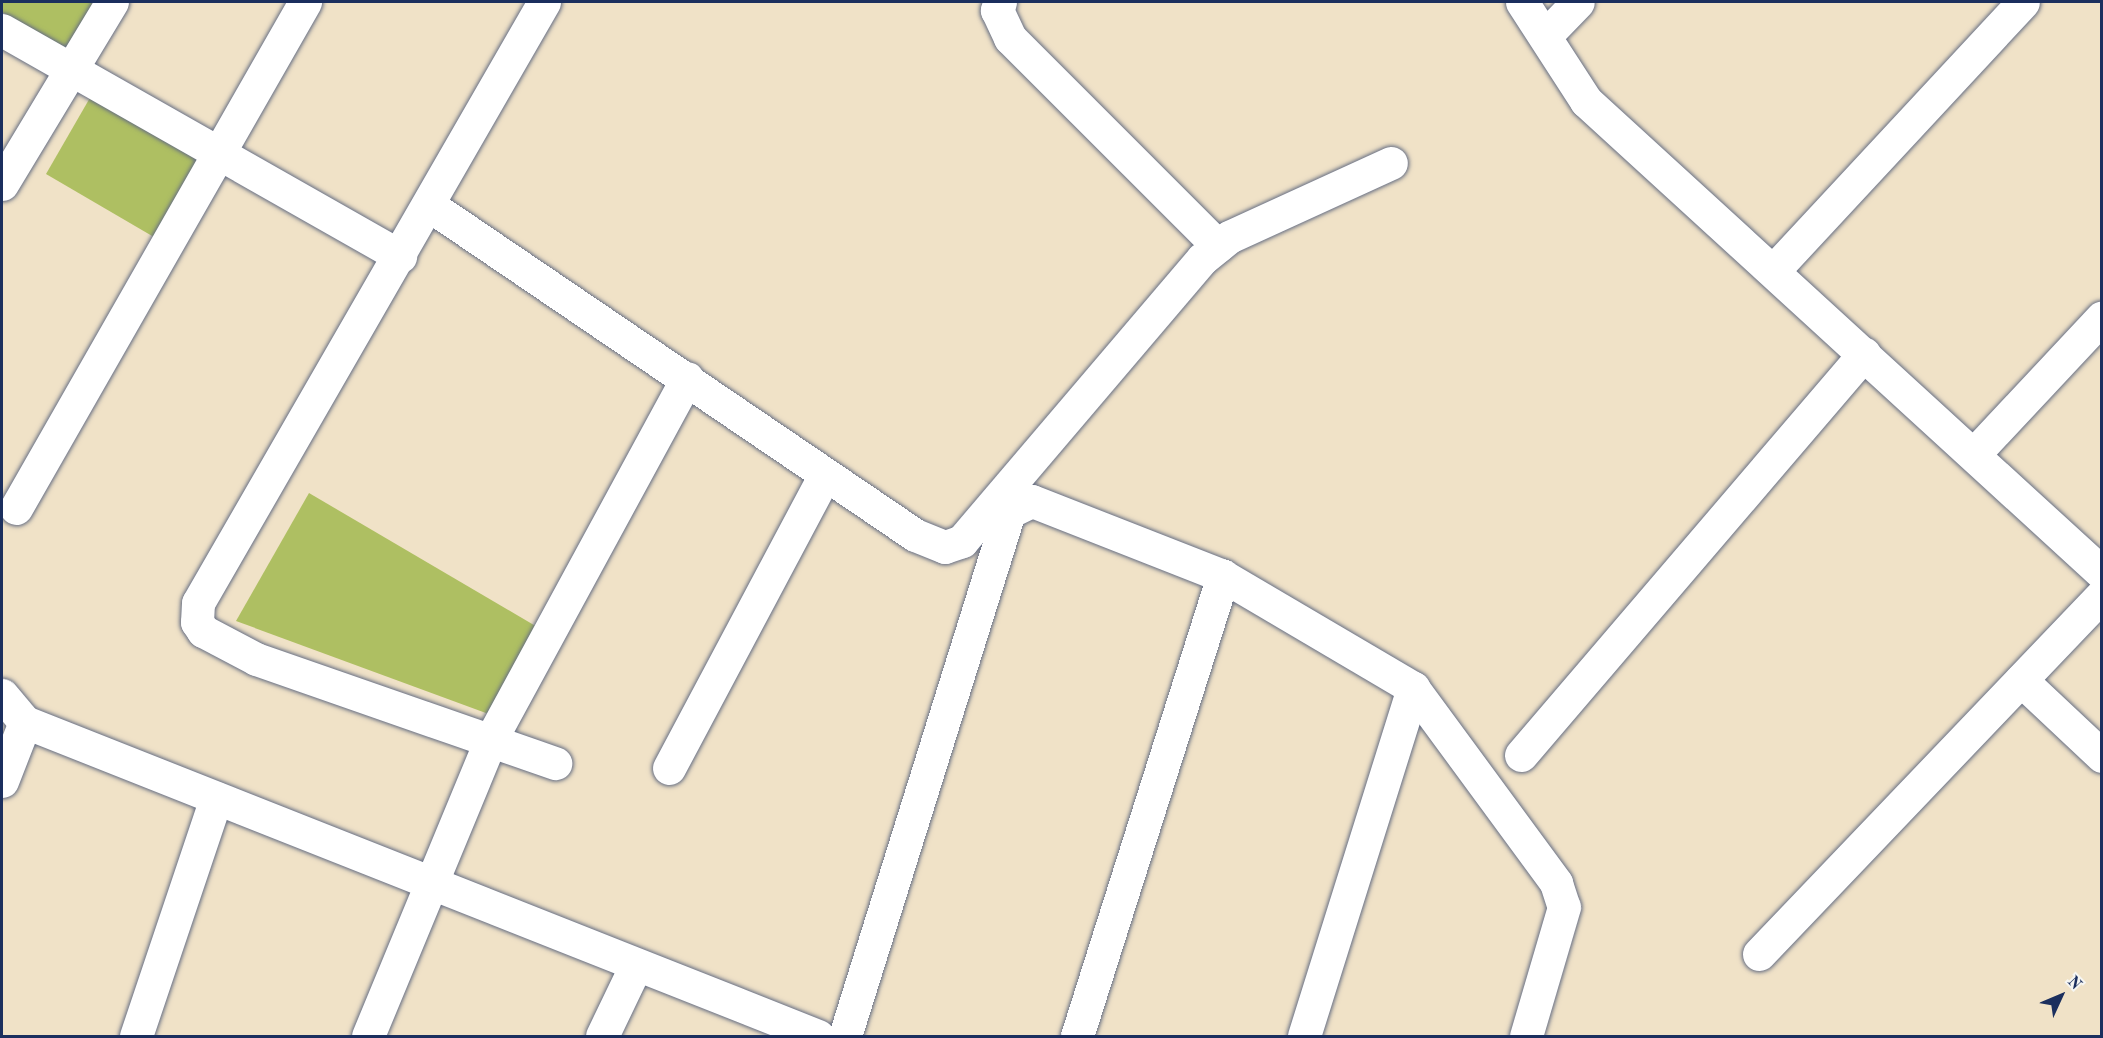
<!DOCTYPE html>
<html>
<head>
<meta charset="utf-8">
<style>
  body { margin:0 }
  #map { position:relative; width:2103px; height:1038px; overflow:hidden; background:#f0e2c7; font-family:"Old Standard TT",serif }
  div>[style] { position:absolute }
  .green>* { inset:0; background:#aebf62 }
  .roads { filter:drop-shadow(0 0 2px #666e83) drop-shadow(0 0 2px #666e83) }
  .minor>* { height:33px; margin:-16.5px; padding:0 16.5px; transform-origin:16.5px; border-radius:16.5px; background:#fff }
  span { translate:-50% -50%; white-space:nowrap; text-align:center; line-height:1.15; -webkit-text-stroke:4.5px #f6f6f2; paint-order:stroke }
  .frame { position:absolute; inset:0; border:3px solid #1b2f5e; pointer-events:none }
  .north { position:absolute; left:2031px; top:966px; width:60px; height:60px; -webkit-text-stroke:4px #f6f6f2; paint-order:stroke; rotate:46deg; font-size:16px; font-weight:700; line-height:24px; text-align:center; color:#1b2f5e }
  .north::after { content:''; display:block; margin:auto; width:21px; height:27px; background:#1b2f5e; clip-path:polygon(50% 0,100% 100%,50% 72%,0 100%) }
</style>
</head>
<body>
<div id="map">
  <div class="green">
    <i style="clip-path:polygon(2px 2px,96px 2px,68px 51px,2px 12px)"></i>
    <i style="clip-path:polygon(91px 96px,204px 163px,159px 240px,46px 174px)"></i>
    <i style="clip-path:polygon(309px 493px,544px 631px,494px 716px,236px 621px)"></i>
  </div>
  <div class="roads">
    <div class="minor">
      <i style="left:544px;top:2px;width:693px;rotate:119.93deg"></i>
      <i style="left:198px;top:603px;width:19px;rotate:93deg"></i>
      <i style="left:197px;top:622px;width:11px;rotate:56deg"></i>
      <i style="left:203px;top:631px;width:60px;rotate:27.8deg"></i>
      <i style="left:256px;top:659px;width:317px;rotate:19.2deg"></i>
      <i style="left:1000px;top:2px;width:9px;rotate:111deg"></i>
      <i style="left:997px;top:10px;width:31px;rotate:65deg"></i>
      <i style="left:1010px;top:38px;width:294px;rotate:45deg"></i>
      <i style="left:1522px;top:2px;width:118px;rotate:57.1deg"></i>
      <i style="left:1586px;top:101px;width:699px;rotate:42.45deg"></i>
      <i style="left:2px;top:30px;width:458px;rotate:29.6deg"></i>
      <i style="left:1545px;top:36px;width:47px;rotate:-45.9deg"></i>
      <i style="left:2px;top:184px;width:213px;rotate:-58.9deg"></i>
      <i style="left:429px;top:205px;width:587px;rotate:34.18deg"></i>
      <i style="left:915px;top:535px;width:32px;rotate:22deg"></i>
      <i style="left:945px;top:547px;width:18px;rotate:-19deg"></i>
      <i style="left:962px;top:541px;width:370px;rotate:-49.6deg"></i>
      <i style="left:1202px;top:259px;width:35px;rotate:-39deg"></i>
      <i style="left:1229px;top:237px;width:178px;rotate:-24.6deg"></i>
      <i style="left:1773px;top:271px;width:367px;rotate:-47.1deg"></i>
      <i style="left:1974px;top:454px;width:187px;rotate:-46.9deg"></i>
      <i style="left:16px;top:508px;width:583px;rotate:-60.27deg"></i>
      <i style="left:2021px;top:680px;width:111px;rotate:43.2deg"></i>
      <i style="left:2px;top:695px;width:35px;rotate:50deg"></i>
      <i style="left:25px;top:722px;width:853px;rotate:21.6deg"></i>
      <i style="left:1521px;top:755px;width:528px;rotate:-49.46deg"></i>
      <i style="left:669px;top:768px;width:332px;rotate:-62deg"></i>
      <i style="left:2px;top:781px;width:63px;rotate:-68.7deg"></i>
      <i style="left:1759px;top:954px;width:497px;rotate:-46.3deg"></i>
      <i style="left:136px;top:1036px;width:251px;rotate:-71.4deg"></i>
      <i style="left:368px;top:1036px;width:319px;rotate:-67.5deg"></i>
      <i style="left:490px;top:741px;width:413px;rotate:-61.5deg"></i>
      <i style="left:602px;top:1036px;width:79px;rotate:-64.4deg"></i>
      <i style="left:845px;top:1036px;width:549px;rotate:-72.62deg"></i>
      <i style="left:1009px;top:512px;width:25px;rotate:-26deg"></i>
      <i style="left:1032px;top:501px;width:205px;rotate:21.4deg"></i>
      <i style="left:1223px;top:576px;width:221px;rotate:30.5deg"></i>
      <i style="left:1413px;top:688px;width:242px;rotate:53.7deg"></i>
      <i style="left:1556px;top:883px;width:25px;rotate:72deg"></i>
      <i style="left:1564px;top:907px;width:134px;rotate:106.4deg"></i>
      <i style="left:1077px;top:1036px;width:483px;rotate:-72.4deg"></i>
      <i style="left:1304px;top:1036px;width:365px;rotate:-72.6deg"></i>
    </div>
  </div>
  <div class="frame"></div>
  <div class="north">N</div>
</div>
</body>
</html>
